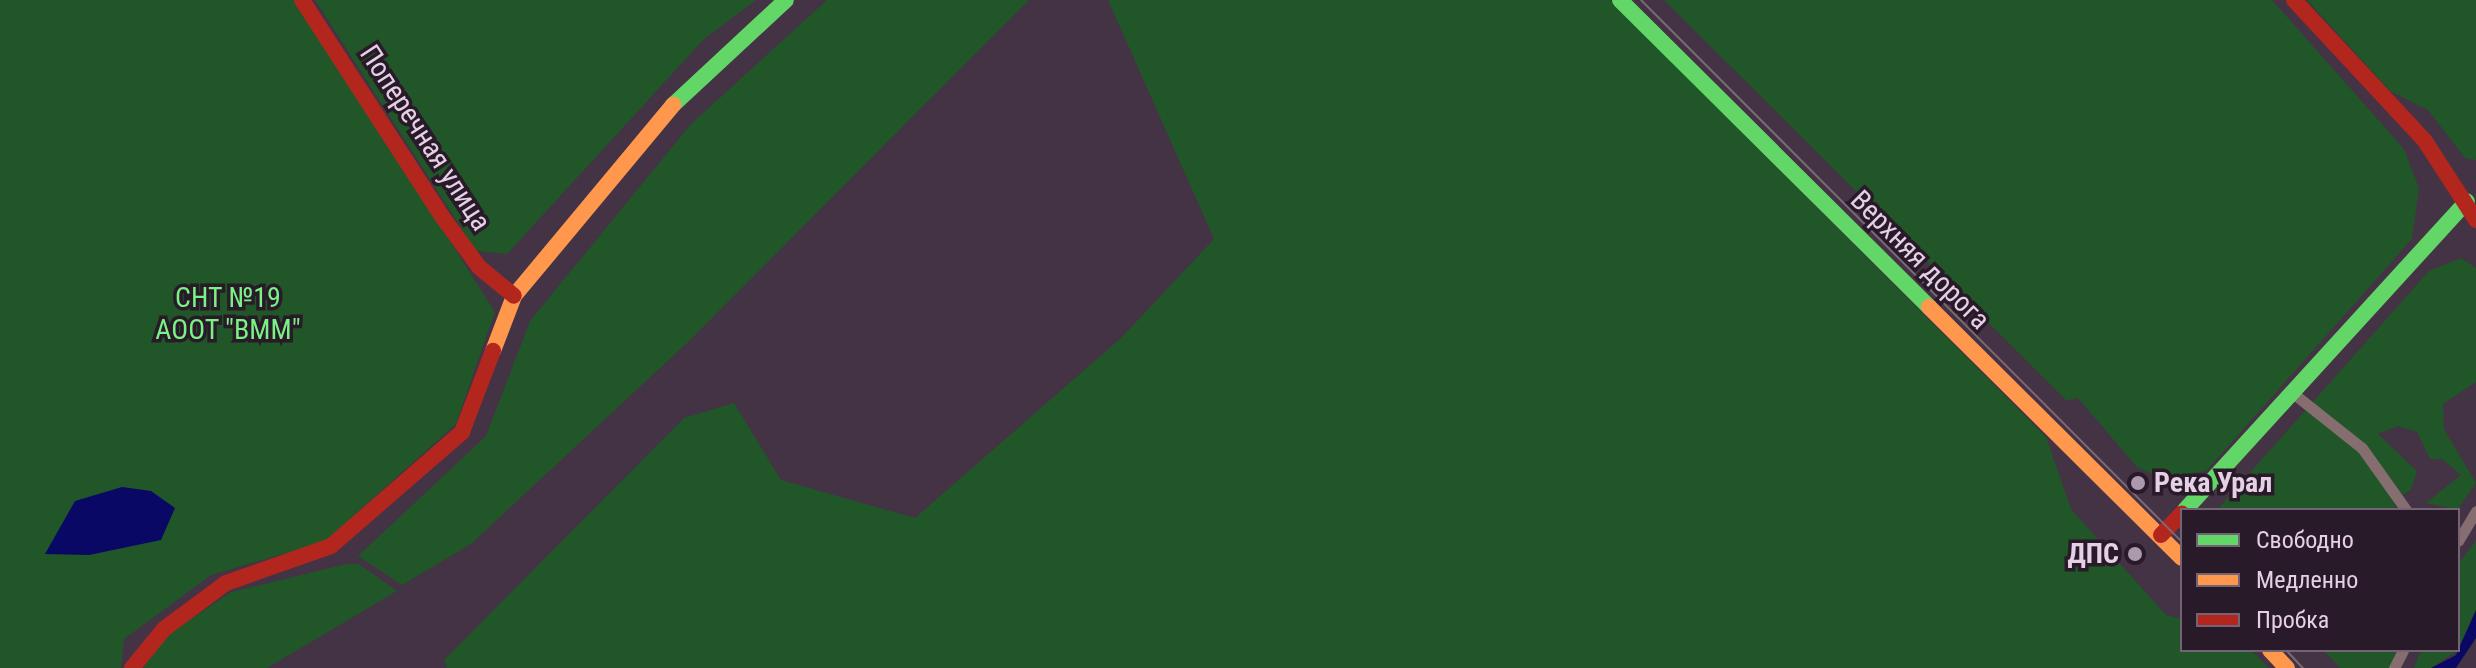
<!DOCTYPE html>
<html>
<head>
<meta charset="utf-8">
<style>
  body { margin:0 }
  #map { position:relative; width:2476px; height:668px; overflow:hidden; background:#443245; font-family:"Roboto Condensed",sans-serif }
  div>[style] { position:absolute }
  .green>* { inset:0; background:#215628 }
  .water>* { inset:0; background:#090865 }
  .street>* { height:11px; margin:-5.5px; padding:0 5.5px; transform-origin:5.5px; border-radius:5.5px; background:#856d70 }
  .fast>* { height:16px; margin:-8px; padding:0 8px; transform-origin:8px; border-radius:8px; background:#63d668 }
  .slow>* { height:16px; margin:-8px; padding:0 8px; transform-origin:8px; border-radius:8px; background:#ff974d }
  .jam>* { height:16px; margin:-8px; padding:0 8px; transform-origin:8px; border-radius:8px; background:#b3261e }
  .tram>* { height:2px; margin:-1px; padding:0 1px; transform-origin:1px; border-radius:1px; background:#7b6973 }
  .dots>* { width:22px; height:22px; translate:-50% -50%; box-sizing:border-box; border:4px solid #291a29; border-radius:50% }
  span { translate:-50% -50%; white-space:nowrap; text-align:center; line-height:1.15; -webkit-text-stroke:7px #291a29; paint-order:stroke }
  .street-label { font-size:28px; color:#e5d0e5 }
  .park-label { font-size:28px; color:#77f283 }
  .poi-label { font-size:28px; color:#e5d0e5; font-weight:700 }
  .left { translate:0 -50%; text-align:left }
  .right { translate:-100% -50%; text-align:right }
  .legend { position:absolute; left:2180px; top:508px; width:280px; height:144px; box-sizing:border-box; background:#291a29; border:2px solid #746374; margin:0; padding:10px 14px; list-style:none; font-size:24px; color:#e5d0e5 }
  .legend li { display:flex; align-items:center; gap:16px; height:40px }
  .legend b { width:40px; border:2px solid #746374 }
</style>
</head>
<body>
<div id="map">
  <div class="green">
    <i style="clip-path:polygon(0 0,297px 0,495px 312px,456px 424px,324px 542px,211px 575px,124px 639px,121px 668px,0 668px)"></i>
    <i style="clip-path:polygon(315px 0,756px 0,704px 39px,507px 254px,476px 251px)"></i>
    <i style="clip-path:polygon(827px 0,1029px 0,688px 342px,471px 544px,402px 585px,358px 556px,486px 436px,530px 321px,691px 124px)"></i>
    <i style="clip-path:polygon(1108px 0,1610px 0,2046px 437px,2071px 509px,2166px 615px,2182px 619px,2182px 650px,2251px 650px,2269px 668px,447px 668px,444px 660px,684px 418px,734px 403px,781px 480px,915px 518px,1121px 338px,1214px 239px)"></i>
    <i style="clip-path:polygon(1664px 0,2272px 0,2404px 149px,2419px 188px,2412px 239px,2206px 471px,2161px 478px,2137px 467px,2078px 398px,2067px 401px)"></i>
    <i style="clip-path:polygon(2307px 0,2476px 0,2476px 160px,2465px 158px,2428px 110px,2390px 91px)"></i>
    <i style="clip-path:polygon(2461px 258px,2476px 268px,2476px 382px,2443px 404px,2444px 429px,2476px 483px,2457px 510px,2426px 503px,2461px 475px,2442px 459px,2430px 459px,2417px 432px,2398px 426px,2378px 434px,2417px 471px,2411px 490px,2392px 501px,2398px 510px,2217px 510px,2429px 271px)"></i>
    <i style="clip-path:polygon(2476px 541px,2476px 610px,2458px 649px,2458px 564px)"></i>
    <i style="clip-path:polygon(346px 564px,359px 564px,397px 591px,267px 668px,144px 668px,154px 644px,231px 592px)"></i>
    <i style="clip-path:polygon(2323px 650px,2398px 650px,2390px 668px,2340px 668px)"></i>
    <i style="clip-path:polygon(2421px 650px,2458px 650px,2431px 668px,2414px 668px)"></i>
  </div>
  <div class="water">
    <i style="clip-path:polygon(122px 487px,151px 491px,175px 508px,161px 540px,89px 555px,45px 554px,75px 501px)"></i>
    <i style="clip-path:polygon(2476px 610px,2476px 638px,2456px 668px,2431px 668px,2456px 655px)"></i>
  </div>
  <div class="street">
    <i style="left:2294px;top:394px;width:87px;rotate:38.5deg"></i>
    <i style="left:2362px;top:448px;width:76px;rotate:54.6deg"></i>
    <i style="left:2458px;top:541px;width:35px;rotate:-59deg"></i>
    <i style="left:2394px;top:668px;width:20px;rotate:-63deg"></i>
  </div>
  <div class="fast">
    <i style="left:1620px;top:0;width:436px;rotate:44.8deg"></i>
    <i style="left:673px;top:105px;width:154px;rotate:-42.9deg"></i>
    <i style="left:2185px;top:510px;width:418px;rotate:-47.6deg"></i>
  </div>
  <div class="slow">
    <i style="left:1929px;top:307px;width:356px;rotate:44.8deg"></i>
    <i style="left:493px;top:351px;width:59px;rotate:-69.1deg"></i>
    <i style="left:514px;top:296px;width:249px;rotate:-50.2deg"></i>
    <i style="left:2270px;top:650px;width:25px;rotate:47deg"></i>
  </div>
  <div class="jam">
    <i style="left:302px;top:0;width:256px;rotate:57.1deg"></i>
    <i style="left:441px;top:215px;width:64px;rotate:53.8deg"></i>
    <i style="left:479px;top:267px;width:45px;rotate:39.6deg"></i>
    <i style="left:2294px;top:0;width:192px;rotate:47.1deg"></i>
    <i style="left:2425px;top:141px;width:94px;rotate:57.2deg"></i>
    <i style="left:2161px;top:535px;width:30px;rotate:-46deg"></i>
    <i style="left:132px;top:668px;width:50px;rotate:-50.6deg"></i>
    <i style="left:164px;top:629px;width:77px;rotate:-36.6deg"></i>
    <i style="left:226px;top:583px;width:111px;rotate:-19.4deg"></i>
    <i style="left:331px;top:546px;width:174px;rotate:-41deg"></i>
    <i style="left:462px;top:432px;width:87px;rotate:-69.1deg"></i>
  </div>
  <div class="tram">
    <i style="left:1641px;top:0;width:766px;rotate:45.05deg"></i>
    <i style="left:2286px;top:650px;width:25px;rotate:47deg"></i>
  </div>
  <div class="dots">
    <i style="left:2138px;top:483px;background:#ad99ad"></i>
    <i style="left:2135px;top:554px;background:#ad99ad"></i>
  </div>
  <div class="street-label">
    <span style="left:425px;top:138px;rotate:57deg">Поперечная улица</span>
    <span style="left:1920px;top:260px;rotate:45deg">Верхняя дорога</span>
  </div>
  <div class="park-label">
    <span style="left:228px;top:314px">СНТ №19<br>АООТ "ВММ"</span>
  </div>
  <div class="poi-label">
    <span class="left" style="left:2154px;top:483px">Река Урал</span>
    <span class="right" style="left:2119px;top:554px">ДПС</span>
  </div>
  <ul class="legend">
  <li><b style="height:10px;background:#63d668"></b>Свободно</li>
  <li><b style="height:10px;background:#ff974d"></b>Медленно</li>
  <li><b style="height:10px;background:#b3261e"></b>Пробка</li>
  </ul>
</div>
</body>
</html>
